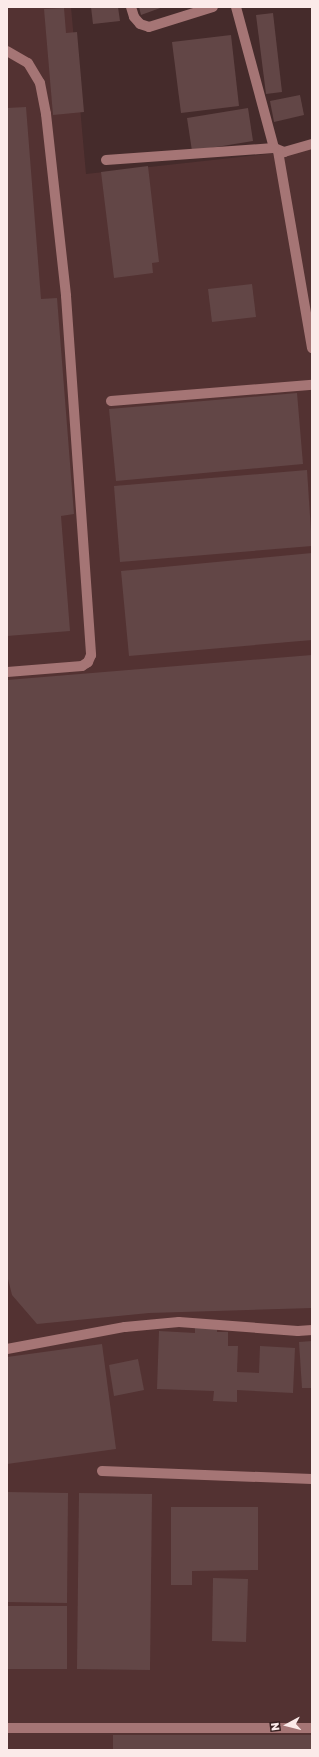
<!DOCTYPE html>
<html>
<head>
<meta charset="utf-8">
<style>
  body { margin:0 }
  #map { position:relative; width:319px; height:1757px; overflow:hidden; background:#452b2b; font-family:"Golos Text",sans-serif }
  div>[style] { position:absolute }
  .built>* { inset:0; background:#533232 }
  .building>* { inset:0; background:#624646 }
  .minor>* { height:10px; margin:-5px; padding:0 5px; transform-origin:5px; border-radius:5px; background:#a57575 }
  span { translate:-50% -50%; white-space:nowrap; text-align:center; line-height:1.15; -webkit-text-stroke:3.5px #3a2121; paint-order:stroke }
  .frame { position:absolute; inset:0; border:8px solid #fbeae9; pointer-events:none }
  .north { position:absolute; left:267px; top:1705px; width:40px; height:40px; -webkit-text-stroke:3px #3a2121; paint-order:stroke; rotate:263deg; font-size:11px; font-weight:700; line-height:16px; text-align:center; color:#fbeae9 }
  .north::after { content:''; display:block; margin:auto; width:14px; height:18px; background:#fbeae9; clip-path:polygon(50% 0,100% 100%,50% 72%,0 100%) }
</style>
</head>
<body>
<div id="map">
  <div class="built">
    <i style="clip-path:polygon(7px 7px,71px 7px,86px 174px,312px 149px,312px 1750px,7px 1750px)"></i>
  </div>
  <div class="building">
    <i style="clip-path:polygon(91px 7px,118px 7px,120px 21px,93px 24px)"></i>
    <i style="clip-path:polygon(139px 7px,163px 7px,141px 15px)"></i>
    <i style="clip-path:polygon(64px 8px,66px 33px,77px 32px,84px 112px,53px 115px,44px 9px)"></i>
    <i style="clip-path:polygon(273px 13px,282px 92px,266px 94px,256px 15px)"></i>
    <i style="clip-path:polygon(231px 35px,239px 106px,181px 113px,172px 42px)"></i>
    <i style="clip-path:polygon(300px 95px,304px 115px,274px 122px,270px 101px)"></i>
    <i style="clip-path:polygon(26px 107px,41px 299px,57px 298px,74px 514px,61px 516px,70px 631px,7px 636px,7px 108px)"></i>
    <i style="clip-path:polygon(248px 108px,253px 141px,192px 151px,187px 118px)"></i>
    <i style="clip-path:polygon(148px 166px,159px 262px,152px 263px,153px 273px,114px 278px,101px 172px)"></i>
    <i style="clip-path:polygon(252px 284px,256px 317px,212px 322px,208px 289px)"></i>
    <i style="clip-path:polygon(297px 393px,303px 464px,116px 481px,109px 409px)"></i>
    <i style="clip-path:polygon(307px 470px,312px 546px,120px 562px,114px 486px)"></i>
    <i style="clip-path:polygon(312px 553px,312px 640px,129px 656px,121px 571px)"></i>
    <i style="clip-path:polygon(312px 655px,312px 1308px,149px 1313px,37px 1324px,12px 1295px,7px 1275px,7px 680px)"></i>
    <i style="clip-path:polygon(195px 1324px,217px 1325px,217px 1332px,228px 1332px,228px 1346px,238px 1346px,237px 1372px,259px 1373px,260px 1346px,295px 1348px,293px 1393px,237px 1390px,237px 1402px,213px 1401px,214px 1391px,157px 1389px,159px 1331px,195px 1333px)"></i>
    <i style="clip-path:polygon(312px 1341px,312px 1388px,302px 1388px,299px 1342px)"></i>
    <i style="clip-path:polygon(102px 1344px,116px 1449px,7px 1464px,7px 1357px)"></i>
    <i style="clip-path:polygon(138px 1359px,144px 1390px,114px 1396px,109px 1365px)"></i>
    <i style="clip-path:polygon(7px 1492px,68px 1493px,67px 1603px,7px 1602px)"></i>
    <i style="clip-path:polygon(79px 1493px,152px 1494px,150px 1670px,77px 1669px)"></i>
    <i style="clip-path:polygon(171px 1507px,258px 1507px,258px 1570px,192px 1571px,192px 1585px,171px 1585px)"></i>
    <i style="clip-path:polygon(213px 1578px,248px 1579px,246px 1642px,212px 1641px)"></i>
    <i style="clip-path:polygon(7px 1606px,67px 1606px,67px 1669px,7px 1669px)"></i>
    <i style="clip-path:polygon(113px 1735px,312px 1735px,312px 1750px,113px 1750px)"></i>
  </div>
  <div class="minor">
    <i style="left:131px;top:7px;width:10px;rotate:73deg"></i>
    <i style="left:134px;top:17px;width:9px;rotate:49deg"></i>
    <i style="left:140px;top:24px;width:9px;rotate:18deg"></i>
    <i style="left:149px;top:27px;width:67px;rotate:-17.4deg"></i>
    <i style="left:236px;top:7px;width:146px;rotate:74.9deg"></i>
    <i style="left:274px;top:148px;width:11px;rotate:22deg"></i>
    <i style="left:284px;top:152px;width:29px;rotate:-16deg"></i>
    <i style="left:7px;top:51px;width:24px;rotate:30deg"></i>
    <i style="left:28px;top:63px;width:23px;rotate:59deg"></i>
    <i style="left:40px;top:83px;width:32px;rotate:79deg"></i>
    <i style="left:46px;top:114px;width:183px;rotate:83.7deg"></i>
    <i style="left:66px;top:296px;width:360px;rotate:86deg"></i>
    <i style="left:91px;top:655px;width:8px;rotate:113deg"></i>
    <i style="left:88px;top:662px;width:7px;rotate:146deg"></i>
    <i style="left:82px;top:666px;width:75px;rotate:175.4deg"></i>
    <i style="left:278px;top:151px;width:200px;rotate:80.2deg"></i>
    <i style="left:106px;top:160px;width:168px;rotate:-4.1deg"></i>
    <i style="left:111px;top:401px;width:202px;rotate:-4.6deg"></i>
    <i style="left:7px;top:1349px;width:120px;rotate:-10.6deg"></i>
    <i style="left:125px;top:1327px;width:54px;rotate:-5.3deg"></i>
    <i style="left:179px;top:1322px;width:119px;rotate:4.3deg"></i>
    <i style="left:298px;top:1331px;width:14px;rotate:-4deg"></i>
    <i style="left:102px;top:1471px;width:210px;rotate:2.2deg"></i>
    <i style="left:7px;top:1728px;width:305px"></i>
  </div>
  <div class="frame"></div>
  <div class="north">N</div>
</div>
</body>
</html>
